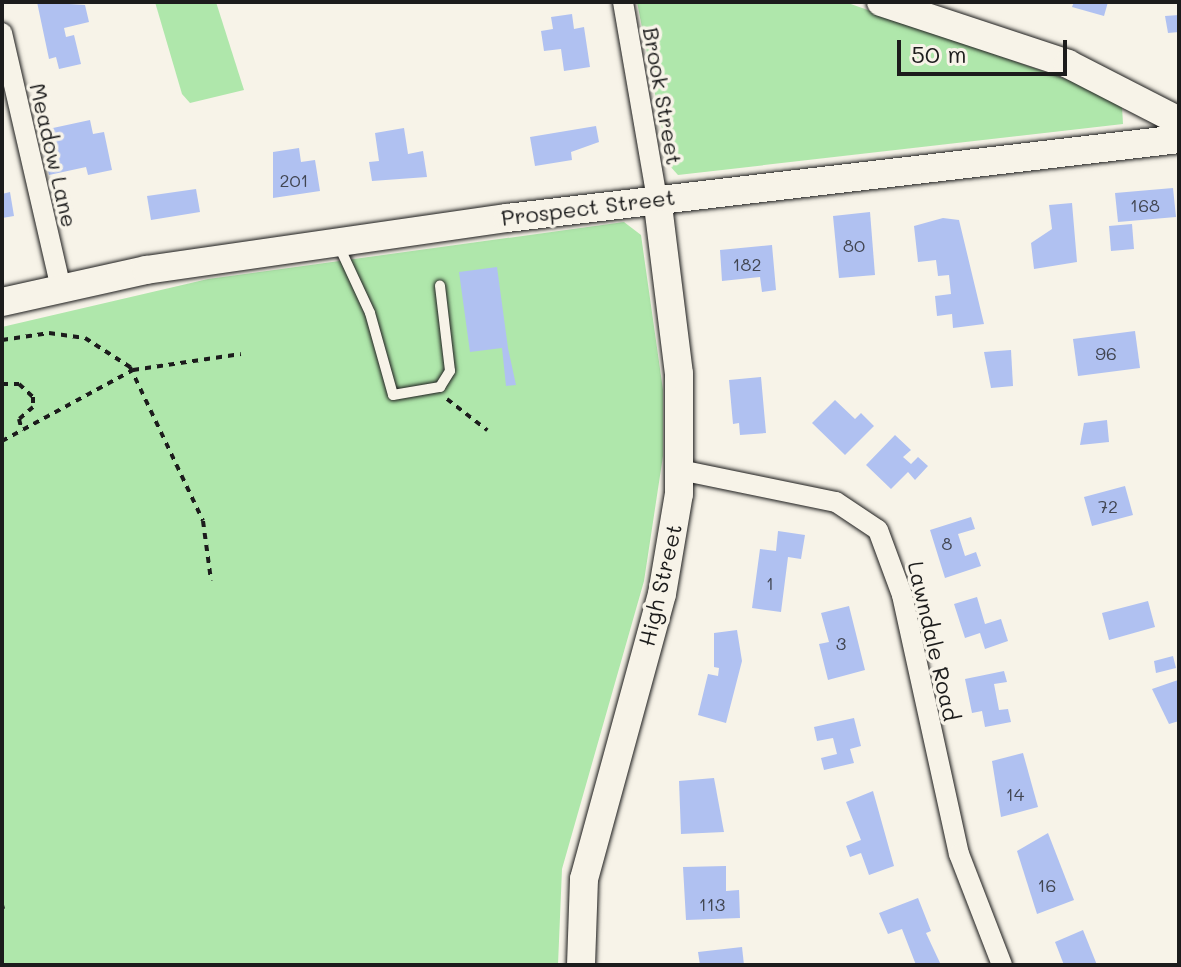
<!DOCTYPE html>
<html>
<head>
<meta charset="utf-8">
<style>
  body { margin:0 }
  #map { position:relative; width:1181px; height:967px; overflow:hidden; background:#f7f3e8; font-family:Mali,sans-serif }
  div>[style] { position:absolute }
  .green>* { inset:0; background:#afe7ab }
  .building>* { inset:0; background:#b0c1f1 }
  .path>* { height:4px; margin-top:-2px; transform-origin:0; background:repeating-linear-gradient(90deg,#1c1c1c 0 6px,transparent 0 12px) }
  .roads { filter:drop-shadow(0 0 2px #1c1c1c) drop-shadow(0 0 2px #1c1c1c) }
  .lane>* { height:10px; margin:-5px; padding:0 5px; transform-origin:5px; border-radius:5px; background:#f7f3e8 }
  .street>* { height:20px; margin:-10px; padding:0 10px; transform-origin:10px; border-radius:10px; background:#f7f3e8 }
  .secondary>* { height:28px; margin:-14px; padding:0 14px; transform-origin:14px; border-radius:14px; background:#f7f3e8 }
  span { translate:-50% -50%; white-space:nowrap; text-align:center; line-height:1.15; -webkit-text-stroke:7px #f7f3e8; paint-order:stroke }
  .number-label { font-size:18px; color:#414551 }
  .number-label span { -webkit-text-stroke-width:0 }
  .street-label { font-size:22px; color:#1c1c1c }
  .frame { position:absolute; inset:0; border:4px solid #1c1c1c; pointer-events:none }
  .scale { position:absolute; left:897px; top:40px; width:170px; height:36px; box-sizing:border-box; border:4px solid #1c1c1c; border-top:0; padding-left:10px; font-size:24px; line-height:28px; white-space:nowrap; color:#1c1c1c; -webkit-text-stroke:6px #f7f3e8; paint-order:stroke }
</style>
</head>
<body>
<div id="map">
  <div class="green">
    <i style="clip-path:polygon(155px 2px,216px 2px,244px 90px,190px 103px,182px 94px)"></i>
    <i style="clip-path:polygon(637px 2px,845px 2px,1077px 83px,1122px 106px,1123px 124px,678px 175px,669px 165px)"></i>
    <i style="clip-path:polygon(624px 222px,641px 235px,663px 390px,663px 456px,644px 581px,562px 869px,558px 965px,2px 965px,2px 327px,208px 279px)"></i>
  </div>
  <div class="building">
    <i style="clip-path:polygon(37px 2px,85px 5px,89px 22px,64px 28px,66px 37px,74px 35px,81px 64px,59px 69px,56px 57px,49px 59px)"></i>
    <i style="clip-path:polygon(1074px 2px,1108px 2px,1104px 16px,1072px 7px)"></i>
    <i style="clip-path:polygon(572px 14px,574px 29px,584px 27px,590px 67px,564px 71px,561px 49px,544px 51px,541px 31px,553px 29px,551px 17px)"></i>
    <i style="clip-path:polygon(1179px 15px,1179px 32px,1168px 33px,1165px 16px)"></i>
    <i style="clip-path:polygon(90px 120px,93px 134px,104px 132px,112px 170px,88px 175px,86px 167px,49px 175px,39px 131px)"></i>
    <i style="clip-path:polygon(596px 126px,599px 142px,571px 152px,572px 160px,535px 166px,530px 137px)"></i>
    <i style="clip-path:polygon(404px 128px,408px 154px,423px 151px,427px 177px,372px 181px,369px 162px,379px 161px,375px 133px)"></i>
    <i style="clip-path:polygon(299px 148px,301px 162px,315px 160px,320px 191px,273px 198px,273px 152px)"></i>
    <i style="clip-path:polygon(1173px 188px,1176px 217px,1118px 222px,1115px 193px)"></i>
    <i style="clip-path:polygon(196px 189px,200px 212px,151px 220px,147px 196px)"></i>
    <i style="clip-path:polygon(10px 192px,14px 216px,2px 218px,2px 194px)"></i>
    <i style="clip-path:polygon(1072px 203px,1077px 262px,1034px 269px,1031px 243px,1052px 229px,1049px 205px)"></i>
    <i style="clip-path:polygon(870px 212px,875px 275px,839px 278px,833px 216px)"></i>
    <i style="clip-path:polygon(943px 218px,959px 220px,984px 324px,953px 328px,952px 314px,937px 316px,935px 296px,951px 294px,949px 275px,938px 276px,936px 260px,918px 262px,914px 226px)"></i>
    <i style="clip-path:polygon(1132px 224px,1134px 249px,1111px 251px,1109px 226px)"></i>
    <i style="clip-path:polygon(772px 245px,776px 290px,762px 292px,760px 277px,722px 281px,720px 250px)"></i>
    <i style="clip-path:polygon(497px 267px,508px 348px,516px 385px,506px 386px,502px 348px,470px 352px,459px 272px)"></i>
    <i style="clip-path:polygon(1135px 331px,1140px 368px,1078px 376px,1073px 339px)"></i>
    <i style="clip-path:polygon(1011px 350px,1013px 386px,991px 388px,984px 352px)"></i>
    <i style="clip-path:polygon(761px 377px,766px 433px,740px 435px,739px 423px,733px 424px,729px 380px)"></i>
    <i style="clip-path:polygon(835px 400px,855px 419px,861px 413px,874px 426px,845px 455px,812px 423px)"></i>
    <i style="clip-path:polygon(1107px 420px,1109px 442px,1080px 445px,1084px 423px)"></i>
    <i style="clip-path:polygon(895px 435px,911px 450px,903px 457px,911px 464px,918px 457px,928px 466px,915px 480px,908px 472px,891px 489px,866px 465px)"></i>
    <i style="clip-path:polygon(1125px 486px,1133px 515px,1092px 526px,1084px 497px)"></i>
    <i style="clip-path:polygon(971px 517px,975px 529px,958px 534px,965px 556px,976px 552px,981px 566px,945px 578px,930px 530px)"></i>
    <i style="clip-path:polygon(778px 531px,805px 535px,801px 559px,788px 557px,781px 612px,752px 608px,760px 549px,776px 551px)"></i>
    <i style="clip-path:polygon(977px 597px,985px 624px,1001px 619px,1008px 641px,985px 649px,980px 633px,965px 638px,954px 604px)"></i>
    <i style="clip-path:polygon(1148px 601px,1155px 627px,1109px 640px,1102px 613px)"></i>
    <i style="clip-path:polygon(849px 606px,865px 670px,828px 680px,819px 644px,829px 642px,821px 613px)"></i>
    <i style="clip-path:polygon(737px 630px,742px 661px,726px 723px,698px 715px,708px 674px,718px 676px,719px 668px,714px 667px,714px 633px)"></i>
    <i style="clip-path:polygon(1173px 656px,1176px 668px,1156px 673px,1154px 661px)"></i>
    <i style="clip-path:polygon(1004px 671px,1007px 682px,994px 684px,999px 710px,1008px 709px,1011px 722px,985px 727px,982px 711px,972px 713px,965px 679px)"></i>
    <i style="clip-path:polygon(1178px 680px,1179px 721px,1169px 724px,1152px 689px)"></i>
    <i style="clip-path:polygon(854px 718px,861px 746px,850px 749px,854px 763px,824px 770px,821px 758px,837px 754px,833px 738px,817px 741px,814px 727px)"></i>
    <i style="clip-path:polygon(1023px 753px,1038px 807px,1001px 817px,992px 761px)"></i>
    <i style="clip-path:polygon(714px 778px,724px 832px,681px 834px,679px 781px)"></i>
    <i style="clip-path:polygon(873px 791px,894px 866px,869px 875px,861px 853px,850px 857px,846px 846px,861px 840px,846px 802px)"></i>
    <i style="clip-path:polygon(1048px 833px,1074px 900px,1037px 914px,1017px 851px)"></i>
    <i style="clip-path:polygon(726px 866px,726px 891px,739px 890px,740px 918px,686px 920px,683px 867px)"></i>
    <i style="clip-path:polygon(918px 898px,931px 931px,926px 933px,941px 965px,916px 965px,902px 929px,888px 934px,879px 913px)"></i>
    <i style="clip-path:polygon(1083px 930px,1097px 965px,1064px 965px,1055px 942px)"></i>
    <i style="clip-path:polygon(742px 947px,744px 965px,700px 965px,698px 952px)"></i>
  </div>
  <div class="path">
    <i style="left:2px;top:340px;width:48px;rotate:-8.5deg"></i>
    <i style="left:49px;top:333px;width:36px;rotate:8deg"></i>
    <i style="left:85px;top:338px;width:54px;rotate:32.8deg"></i>
    <i style="left:130px;top:367px;width:170px;rotate:64.6deg"></i>
    <i style="left:203px;top:521px;width:60px;rotate:82.3deg"></i>
    <i style="left:2px;top:384px;width:17px"></i>
    <i style="left:19px;top:384px;width:19px;rotate:43deg"></i>
    <i style="left:33px;top:397px;width:10px;rotate:90deg"></i>
    <i style="left:33px;top:407px;width:18px;rotate:139deg"></i>
    <i style="left:19px;top:419px;width:12px;rotate:76deg"></i>
    <i style="left:447px;top:399px;width:51px;rotate:37.8deg"></i>
    <i style="left:2px;top:441px;width:149px;rotate:-28.5deg"></i>
    <i style="left:133px;top:370px;width:109px;rotate:-8.4deg"></i>
    <i style="left:2px;top:905px;width:4px;rotate:76deg"></i>
  </div>
  <div class="roads">
    <div class="lane">
      <i style="left:338px;top:244px;width:76px;rotate:65.1deg"></i>
      <i style="left:370px;top:313px;width:85px;rotate:74.3deg"></i>
      <i style="left:393px;top:395px;width:48px;rotate:-9.7deg"></i>
      <i style="left:440px;top:387px;width:19px;rotate:-58deg"></i>
      <i style="left:450px;top:371px;width:86px;rotate:-96.7deg"></i>
    </div>
    <div class="street">
      <i style="left:623px;top:2px;width:199px;rotate:80.2deg"></i>
      <i style="left:2px;top:33px;width:262px;rotate:77deg"></i>
      <i style="left:680px;top:470px;width:159px;rotate:11.6deg"></i>
      <i style="left:836px;top:502px;width:50px;rotate:33.7deg"></i>
      <i style="left:878px;top:530px;width:69px;rotate:69.7deg"></i>
      <i style="left:902px;top:595px;width:265px;rotate:77.6deg"></i>
      <i style="left:959px;top:854px;width:119px;rotate:68.8deg"></i>
    </div>
    <div class="secondary">
      <i style="left:881px;top:2px;width:197px;rotate:18.3deg"></i>
      <i style="left:1068px;top:64px;width:125px;rotate:27.2deg"></i>
      <i style="left:2px;top:302px;width:148px;rotate:-12.5deg"></i>
      <i style="left:146px;top:270px;width:365px;rotate:-8.2deg"></i>
      <i style="left:507px;top:218px;width:677px;rotate:-6.7deg"></i>
      <i style="left:581px;top:965px;width:86px;rotate:-88deg"></i>
      <i style="left:584px;top:879px;width:295px;rotate:-74.7deg"></i>
      <i style="left:662px;top:594px;width:101px;rotate:-80.4deg"></i>
      <i style="left:679px;top:494px;width:120px;rotate:-90deg"></i>
      <i style="left:679px;top:374px;width:177px;rotate:-97.1deg"></i>
    </div>
  </div>
  <div class="number-label">
    <span style="left:294px;top:180px">201</span>
    <span style="left:1145px;top:205px">168</span>
    <span style="left:854px;top:245px">80</span>
    <span style="left:747px;top:264px">182</span>
    <span style="left:1106px;top:353px">96</span>
    <span style="left:1108px;top:506px">72</span>
    <span style="left:947px;top:543px">8</span>
    <span style="left:770px;top:583px">1</span>
    <span style="left:841px;top:643px">3</span>
    <span style="left:1015px;top:794px">14</span>
    <span style="left:1047px;top:885px">16</span>
    <span style="left:712px;top:904px">113</span>
  </div>
  <div class="street-label">
    <span style="left:663px;top:96px;rotate:80deg">Brook Street</span>
    <span style="left:54px;top:155px;rotate:77deg">Meadow Lane</span>
    <span style="left:588px;top:207px;rotate:-7deg">Prospect Street</span>
    <span style="left:660px;top:585px;rotate:-77deg">High Street</span>
    <span style="left:934px;top:641px;rotate:77deg">Lawndale Road</span>
  </div>
  <div class="frame"></div>
  <div class="scale">50 m</div>
</div>
</body>
</html>
